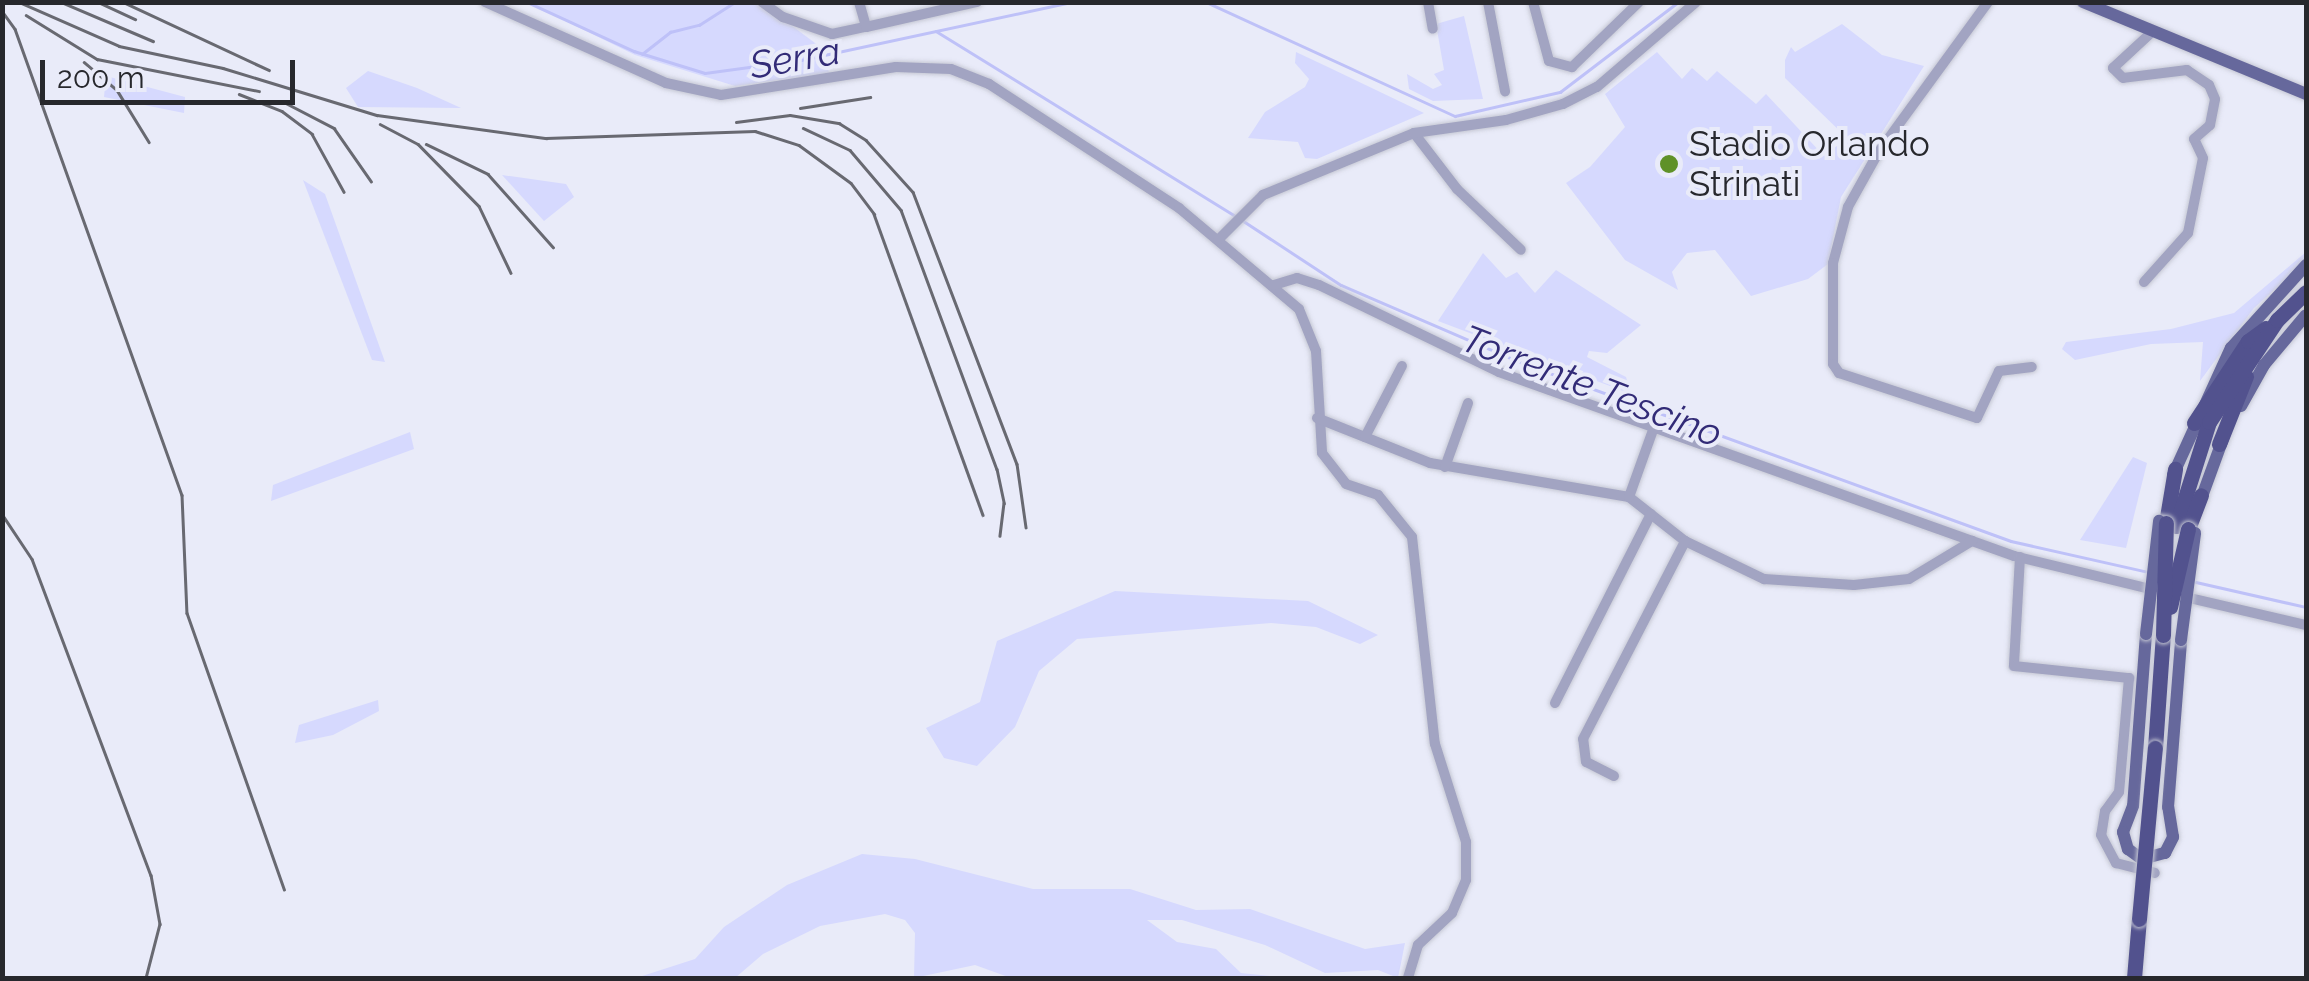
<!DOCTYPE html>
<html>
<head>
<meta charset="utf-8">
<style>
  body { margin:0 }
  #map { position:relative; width:2309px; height:981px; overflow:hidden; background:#e9ebf9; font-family:Raleway,sans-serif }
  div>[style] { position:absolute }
  .green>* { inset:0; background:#d6d9fe }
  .stream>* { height:2.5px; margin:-1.25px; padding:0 1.25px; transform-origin:1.25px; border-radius:1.25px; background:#bec1f8 }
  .roads { filter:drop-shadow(0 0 2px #c6c8d4) drop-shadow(0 0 2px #c6c8d4) }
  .minor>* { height:10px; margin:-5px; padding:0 5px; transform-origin:5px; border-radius:5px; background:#a2a4c2 }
  .major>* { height:12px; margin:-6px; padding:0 6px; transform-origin:6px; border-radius:6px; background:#66689c }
  .highway>* { height:15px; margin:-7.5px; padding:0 7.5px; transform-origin:7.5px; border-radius:7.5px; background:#52528e }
  .rail>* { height:2.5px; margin:-1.25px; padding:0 1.25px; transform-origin:1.25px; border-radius:1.25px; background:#686971 }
  .bridges { filter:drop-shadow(0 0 2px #c6c8d4) drop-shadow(0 0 2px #c6c8d4) }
  .major-bridge>* { height:12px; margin:-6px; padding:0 6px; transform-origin:6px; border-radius:6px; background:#66689c }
  .highway-bridge>* { height:15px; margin:-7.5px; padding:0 7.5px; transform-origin:7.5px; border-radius:7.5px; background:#52528e }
  .dots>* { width:28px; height:28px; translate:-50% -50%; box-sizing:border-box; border:5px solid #e9ebf9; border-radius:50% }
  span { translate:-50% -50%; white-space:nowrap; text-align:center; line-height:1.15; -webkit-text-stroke:8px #e9ebf9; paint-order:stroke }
  .poi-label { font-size:35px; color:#27282d }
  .left { translate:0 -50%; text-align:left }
  .water-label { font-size:38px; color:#322b77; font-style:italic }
  .frame { position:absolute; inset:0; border:5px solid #27282d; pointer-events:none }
  .scale { position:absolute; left:40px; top:60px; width:255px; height:45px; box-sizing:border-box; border:5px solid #27282d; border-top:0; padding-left:12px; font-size:30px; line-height:35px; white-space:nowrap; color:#27282d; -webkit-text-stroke:8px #e9ebf9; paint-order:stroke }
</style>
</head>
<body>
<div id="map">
  <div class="green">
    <i style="clip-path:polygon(646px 2px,763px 4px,823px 49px,829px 73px,735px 86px,635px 55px,529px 3px)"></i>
    <i style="clip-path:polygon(1464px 16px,1483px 99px,1433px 101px,1409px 89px,1407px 74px,1433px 89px,1442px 85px,1434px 74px,1444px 70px,1436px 24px)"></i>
    <i style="clip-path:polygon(1842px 24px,1882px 55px,1924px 66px,1841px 197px,1828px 264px,1808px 279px,1751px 296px,1715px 250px,1687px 253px,1672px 272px,1678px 290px,1625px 260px,1566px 183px,1590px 167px,1625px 127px,1605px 94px,1657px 52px,1682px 79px,1692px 68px,1707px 81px,1717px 71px,1756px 104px,1766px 94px,1824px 156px,1847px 138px,1785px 78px,1785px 60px,1791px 47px,1795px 52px)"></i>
    <i style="clip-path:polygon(1296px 52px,1330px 68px,1424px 113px,1317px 159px,1305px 158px,1298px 142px,1248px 138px,1265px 112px,1305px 87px,1309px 79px,1295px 63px)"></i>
    <i style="clip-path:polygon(368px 71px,417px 88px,461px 108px,358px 107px,346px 88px)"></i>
    <i style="clip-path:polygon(106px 76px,185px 97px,184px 113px,104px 97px)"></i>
    <i style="clip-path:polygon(502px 175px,566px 184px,574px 197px,544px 221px)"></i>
    <i style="clip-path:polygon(303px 180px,325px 194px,385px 362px,372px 360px)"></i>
    <i style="clip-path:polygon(2306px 252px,2306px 261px,2254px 308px,2200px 381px,2203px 342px,2151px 344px,2075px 360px,2062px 349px,2066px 342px,2171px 329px,2234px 313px)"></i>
    <i style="clip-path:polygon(1483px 253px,1506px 278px,1517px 272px,1535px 293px,1556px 270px,1641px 325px,1607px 353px,1589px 351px,1587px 357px,1626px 377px,1631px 394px,1438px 321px)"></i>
    <i style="clip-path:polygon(410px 432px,414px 449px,271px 501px,273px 485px)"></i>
    <i style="clip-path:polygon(2133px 457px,2147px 463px,2126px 548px,2080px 540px)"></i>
    <i style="clip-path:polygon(1115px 591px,1308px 601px,1378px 635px,1360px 644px,1316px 627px,1271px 623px,1077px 639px,1039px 671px,1015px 727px,977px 766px,944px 758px,926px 728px,980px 702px,997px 641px)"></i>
    <i style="clip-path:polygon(378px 700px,379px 711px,333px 735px,295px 743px,299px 725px)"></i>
    <i style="clip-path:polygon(862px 854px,915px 859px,1033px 889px,1130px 889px,1196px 910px,1250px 909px,1365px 949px,1405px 943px,1398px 978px,1378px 970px,1325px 973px,1265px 945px,1182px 920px,1147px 920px,1177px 942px,1216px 949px,1241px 973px,1289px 978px,1011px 978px,975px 965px,914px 978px,915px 933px,905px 920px,885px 914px,820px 926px,763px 954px,735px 978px,636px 978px,695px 959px,724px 927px,787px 885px)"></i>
  </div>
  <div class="stream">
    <i style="left:527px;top:2px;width:118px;rotate:24.6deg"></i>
    <i style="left:634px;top:51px;width:74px;rotate:17.2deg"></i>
    <i style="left:705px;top:73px;width:97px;rotate:-7.7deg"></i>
    <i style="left:801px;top:60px;width:276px;rotate:-12.1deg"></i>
    <i style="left:1206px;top:2px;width:274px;rotate:24.6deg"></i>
    <i style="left:1455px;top:116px;width:108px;rotate:-12.9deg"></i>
    <i style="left:1560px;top:92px;width:148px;rotate:-37.3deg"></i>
    <i style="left:936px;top:31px;width:352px;rotate:31.7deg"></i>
    <i style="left:642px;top:54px;width:36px;rotate:-38deg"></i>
    <i style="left:670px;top:32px;width:30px;rotate:-14deg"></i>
    <i style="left:699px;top:25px;width:43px;rotate:-32.6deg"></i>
    <i style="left:1242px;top:220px;width:118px;rotate:33.3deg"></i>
    <i style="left:1341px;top:285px;width:197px;rotate:23.3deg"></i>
    <i style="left:1522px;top:363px;width:520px;rotate:20deg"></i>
    <i style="left:2011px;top:541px;width:141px;rotate:12.7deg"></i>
    <i style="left:2196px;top:582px;width:113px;rotate:12.8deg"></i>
  </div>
  <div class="roads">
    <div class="minor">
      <i style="left:485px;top:2px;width:198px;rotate:24.1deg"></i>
      <i style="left:666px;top:83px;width:56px;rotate:12.3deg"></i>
      <i style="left:721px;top:95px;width:177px;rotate:-9.1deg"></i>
      <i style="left:896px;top:67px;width:55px;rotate:2.1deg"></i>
      <i style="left:951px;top:69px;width:41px;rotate:21.5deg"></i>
      <i style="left:989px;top:84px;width:227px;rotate:33.1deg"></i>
      <i style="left:1179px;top:208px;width:157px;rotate:40.1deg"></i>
      <i style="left:1299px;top:309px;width:45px;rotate:68deg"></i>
      <i style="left:1316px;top:351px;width:102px;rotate:86.6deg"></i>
      <i style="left:1322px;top:453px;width:39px;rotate:52deg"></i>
      <i style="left:1346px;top:484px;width:34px;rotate:19deg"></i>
      <i style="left:1378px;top:495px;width:54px;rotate:51deg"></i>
      <i style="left:1412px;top:537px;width:208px;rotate:83.7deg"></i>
      <i style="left:1435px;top:744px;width:103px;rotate:72.4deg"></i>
      <i style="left:1466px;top:842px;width:38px;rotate:90deg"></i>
      <i style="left:1466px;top:880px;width:36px;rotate:113deg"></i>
      <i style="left:1452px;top:913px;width:47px;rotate:136.7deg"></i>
      <i style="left:1418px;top:945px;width:34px;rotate:107deg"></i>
      <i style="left:762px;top:2px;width:26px;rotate:36deg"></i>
      <i style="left:783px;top:17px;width:52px;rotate:19.1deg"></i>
      <i style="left:832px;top:34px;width:35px;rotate:-12deg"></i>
      <i style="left:859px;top:2px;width:26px;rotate:74deg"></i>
      <i style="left:866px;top:27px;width:114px;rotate:-12.7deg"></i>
      <i style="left:1428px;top:2px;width:27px;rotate:80deg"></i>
      <i style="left:1488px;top:2px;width:91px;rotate:79.2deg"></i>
      <i style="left:1533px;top:2px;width:61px;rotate:74.8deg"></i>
      <i style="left:1549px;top:61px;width:24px;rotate:15deg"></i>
      <i style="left:1572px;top:67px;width:93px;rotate:-44.1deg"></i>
      <i style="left:1988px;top:2px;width:187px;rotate:126.1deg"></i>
      <i style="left:1878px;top:153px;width:62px;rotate:119.1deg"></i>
      <i style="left:1848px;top:207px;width:58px;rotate:105deg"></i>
      <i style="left:1833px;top:263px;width:101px;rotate:90deg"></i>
      <i style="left:1833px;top:364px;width:11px;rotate:56deg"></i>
      <i style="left:1839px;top:373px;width:145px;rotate:18.1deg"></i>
      <i style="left:1977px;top:418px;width:52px;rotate:-64.9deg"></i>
      <i style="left:1999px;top:371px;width:33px;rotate:-7deg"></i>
      <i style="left:1414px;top:133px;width:71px;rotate:52.5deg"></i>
      <i style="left:1457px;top:189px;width:88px;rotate:43.6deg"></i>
      <i style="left:1218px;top:240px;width:64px;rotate:-45deg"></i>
      <i style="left:1263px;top:195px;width:163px;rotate:-22.3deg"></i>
      <i style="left:1414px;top:133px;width:93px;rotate:-8deg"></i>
      <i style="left:1506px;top:120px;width:59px;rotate:-15.7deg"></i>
      <i style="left:1563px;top:104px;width:38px;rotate:-27deg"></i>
      <i style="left:1597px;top:87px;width:130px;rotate:-40.6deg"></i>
      <i style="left:2144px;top:282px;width:66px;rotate:-48.1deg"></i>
      <i style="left:2188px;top:233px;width:76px;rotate:-78.7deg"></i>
      <i style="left:2203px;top:158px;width:21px;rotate:-115deg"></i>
      <i style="left:2194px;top:139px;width:21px;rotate:-41deg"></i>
      <i style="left:2210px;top:125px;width:26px;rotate:-79deg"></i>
      <i style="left:2215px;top:99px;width:15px;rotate:-113deg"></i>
      <i style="left:2209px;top:85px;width:27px;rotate:-146deg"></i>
      <i style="left:2187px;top:70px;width:64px;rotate:172.9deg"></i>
      <i style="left:2123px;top:78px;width:14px;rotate:-135deg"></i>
      <i style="left:2113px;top:68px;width:54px;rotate:-42.8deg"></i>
      <i style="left:1274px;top:285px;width:24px;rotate:-17deg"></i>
      <i style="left:1297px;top:278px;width:23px;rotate:18deg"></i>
      <i style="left:1319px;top:285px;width:200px;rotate:25.8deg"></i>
      <i style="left:1499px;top:372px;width:547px;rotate:19.66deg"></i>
      <i style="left:2014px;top:556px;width:145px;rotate:13.6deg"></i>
      <i style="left:1317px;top:418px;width:122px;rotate:21.7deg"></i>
      <i style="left:1430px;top:463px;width:202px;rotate:9.7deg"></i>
      <i style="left:1629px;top:497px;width:71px;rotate:38.2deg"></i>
      <i style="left:1685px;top:541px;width:88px;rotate:25.7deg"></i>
      <i style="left:1764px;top:579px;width:90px;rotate:3.8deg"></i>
      <i style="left:1854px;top:585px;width:55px;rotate:-6.2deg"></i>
      <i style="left:1909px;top:579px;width:74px;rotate:-31.1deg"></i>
      <i style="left:1365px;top:437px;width:80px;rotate:-62.5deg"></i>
      <i style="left:1445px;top:467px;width:68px;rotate:-70.2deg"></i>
      <i style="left:1629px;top:497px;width:74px;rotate:-70.3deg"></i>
      <i style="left:2020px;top:557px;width:109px;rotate:93.2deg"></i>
      <i style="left:2014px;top:666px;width:116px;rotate:6deg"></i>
      <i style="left:2129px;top:678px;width:114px;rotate:95deg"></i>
      <i style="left:2119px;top:792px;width:24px;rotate:126deg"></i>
      <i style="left:2105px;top:811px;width:24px;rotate:99deg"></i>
      <i style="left:2101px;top:835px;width:32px;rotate:62deg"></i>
      <i style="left:2116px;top:863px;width:40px;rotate:14.4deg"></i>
      <i style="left:2181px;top:596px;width:128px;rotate:13.1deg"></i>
      <i style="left:1555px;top:703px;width:212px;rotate:-63.1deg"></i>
      <i style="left:1614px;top:776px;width:31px;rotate:-153deg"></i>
      <i style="left:1586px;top:762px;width:23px;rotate:-97deg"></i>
      <i style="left:1583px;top:739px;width:223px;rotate:-62.7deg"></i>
    </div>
    <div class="major">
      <i style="left:2083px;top:2px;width:241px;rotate:22.4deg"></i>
      <i style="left:2241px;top:406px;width:47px;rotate:-60.7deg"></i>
      <i style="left:2264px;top:365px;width:65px;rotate:-50deg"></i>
      <i style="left:2173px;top:475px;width:140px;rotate:-65.5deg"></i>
      <i style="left:2231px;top:348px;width:112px;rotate:-47.9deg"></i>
      <i style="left:2200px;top:502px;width:70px;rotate:-70deg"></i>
      <i style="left:2146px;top:634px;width:172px;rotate:94.3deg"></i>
      <i style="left:2133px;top:806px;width:28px;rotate:111deg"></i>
      <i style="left:2123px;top:832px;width:18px;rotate:74deg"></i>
      <i style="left:2128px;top:849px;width:17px;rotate:36deg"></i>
      <i style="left:2142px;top:859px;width:24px;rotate:-15deg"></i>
      <i style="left:2165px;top:853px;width:18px;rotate:-63deg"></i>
      <i style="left:2173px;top:837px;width:30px;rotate:-99deg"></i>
      <i style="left:2168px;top:807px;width:168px;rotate:-85.5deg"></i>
    </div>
    <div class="highway">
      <i style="left:2194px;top:423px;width:98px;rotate:-56.6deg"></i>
      <i style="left:2248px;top:341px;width:22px;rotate:-36deg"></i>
      <i style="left:2219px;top:444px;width:73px;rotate:-68.3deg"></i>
      <i style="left:2166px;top:523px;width:55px;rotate:-80.5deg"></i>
      <i style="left:2176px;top:526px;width:109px;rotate:-72.4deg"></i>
      <i style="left:2209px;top:422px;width:123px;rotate:-56.3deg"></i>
      <i style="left:2277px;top:320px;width:40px;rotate:-44deg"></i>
      <i style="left:2188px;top:529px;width:36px;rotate:-69deg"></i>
      <i style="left:2155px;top:748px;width:113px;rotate:-86deg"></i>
      <i style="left:2134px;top:978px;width:59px;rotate:-85.2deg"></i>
    </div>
  </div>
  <div class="rail">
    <i style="left:19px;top:2px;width:109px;rotate:23.7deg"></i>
    <i style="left:119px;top:46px;width:106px;rotate:11.9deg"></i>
    <i style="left:223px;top:68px;width:161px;rotate:17deg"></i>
    <i style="left:377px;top:115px;width:171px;rotate:7.8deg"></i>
    <i style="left:546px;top:138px;width:209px;rotate:-1.9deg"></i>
    <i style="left:755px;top:131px;width:46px;rotate:17.7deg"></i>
    <i style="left:799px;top:145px;width:64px;rotate:36.2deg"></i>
    <i style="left:851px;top:183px;width:39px;rotate:53deg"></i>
    <i style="left:874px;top:214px;width:320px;rotate:70.1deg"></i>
    <i style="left:61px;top:2px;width:100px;rotate:23deg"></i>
    <i style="left:98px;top:2px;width:41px;rotate:24.7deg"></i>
    <i style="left:123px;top:2px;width:161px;rotate:25deg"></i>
    <i style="left:2px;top:11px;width:22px;rotate:54deg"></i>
    <i style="left:15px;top:29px;width:495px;rotate:70.3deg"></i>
    <i style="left:182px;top:495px;width:118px;rotate:87.6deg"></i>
    <i style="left:187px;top:613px;width:293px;rotate:70.6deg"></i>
    <i style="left:26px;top:15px;width:84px;rotate:31.8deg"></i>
    <i style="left:97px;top:59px;width:165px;rotate:11.2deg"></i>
    <i style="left:84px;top:62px;width:43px;rotate:40.3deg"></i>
    <i style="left:117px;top:90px;width:61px;rotate:58.4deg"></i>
    <i style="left:239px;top:94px;width:46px;rotate:21.6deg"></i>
    <i style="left:282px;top:111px;width:38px;rotate:37deg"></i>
    <i style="left:312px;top:134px;width:66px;rotate:61.1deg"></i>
    <i style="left:282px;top:101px;width:59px;rotate:27.4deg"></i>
    <i style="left:334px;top:128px;width:65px;rotate:55.1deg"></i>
    <i style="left:800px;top:108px;width:71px;rotate:-8.9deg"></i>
    <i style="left:736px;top:122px;width:54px;rotate:-7.4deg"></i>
    <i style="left:790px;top:115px;width:50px;rotate:9.3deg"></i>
    <i style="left:839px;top:123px;width:32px;rotate:32deg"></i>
    <i style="left:866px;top:140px;width:70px;rotate:47.9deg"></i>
    <i style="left:913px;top:192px;width:291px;rotate:69.1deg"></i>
    <i style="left:1017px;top:464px;width:64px;rotate:81.9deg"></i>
    <i style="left:380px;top:124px;width:43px;rotate:27.8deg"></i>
    <i style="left:418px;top:144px;width:87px;rotate:45.5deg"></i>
    <i style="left:479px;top:206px;width:74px;rotate:64.5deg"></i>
    <i style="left:803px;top:128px;width:52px;rotate:25.1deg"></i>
    <i style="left:850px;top:150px;width:79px;rotate:49.6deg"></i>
    <i style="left:901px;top:210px;width:276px;rotate:69.7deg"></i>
    <i style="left:997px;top:469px;width:35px;rotate:78deg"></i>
    <i style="left:1004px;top:503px;width:33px;rotate:97deg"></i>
    <i style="left:426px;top:144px;width:69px;rotate:25.8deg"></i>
    <i style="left:488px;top:174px;width:98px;rotate:48.3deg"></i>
    <i style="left:2px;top:514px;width:54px;rotate:56.3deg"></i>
    <i style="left:32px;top:559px;width:338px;rotate:69.4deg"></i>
    <i style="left:151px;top:875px;width:50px;rotate:79.6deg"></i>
    <i style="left:160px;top:924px;width:56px;rotate:104.5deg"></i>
  </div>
  <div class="bridges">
    <div class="major-bridge">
      <i style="left:2146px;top:634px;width:114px;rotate:-83.4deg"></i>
      <i style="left:2181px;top:640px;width:108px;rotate:-82.5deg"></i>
    </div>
    <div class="highway-bridge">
      <i style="left:2170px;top:607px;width:80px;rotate:-77deg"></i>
      <i style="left:2163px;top:635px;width:112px;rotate:-88.5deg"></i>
      <i style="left:2139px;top:919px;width:172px;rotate:-84.7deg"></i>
    </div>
  </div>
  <div class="dots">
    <i style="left:1669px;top:164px;background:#5f9128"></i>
  </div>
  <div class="poi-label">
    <span class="left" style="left:1689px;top:164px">Stadio Orlando<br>Strinati</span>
  </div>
  <div class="water-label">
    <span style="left:795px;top:58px;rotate:-10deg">Serra</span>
    <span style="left:1592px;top:386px;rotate:21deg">Torrente Tescino</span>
  </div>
  <div class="frame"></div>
  <div class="scale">200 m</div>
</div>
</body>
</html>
